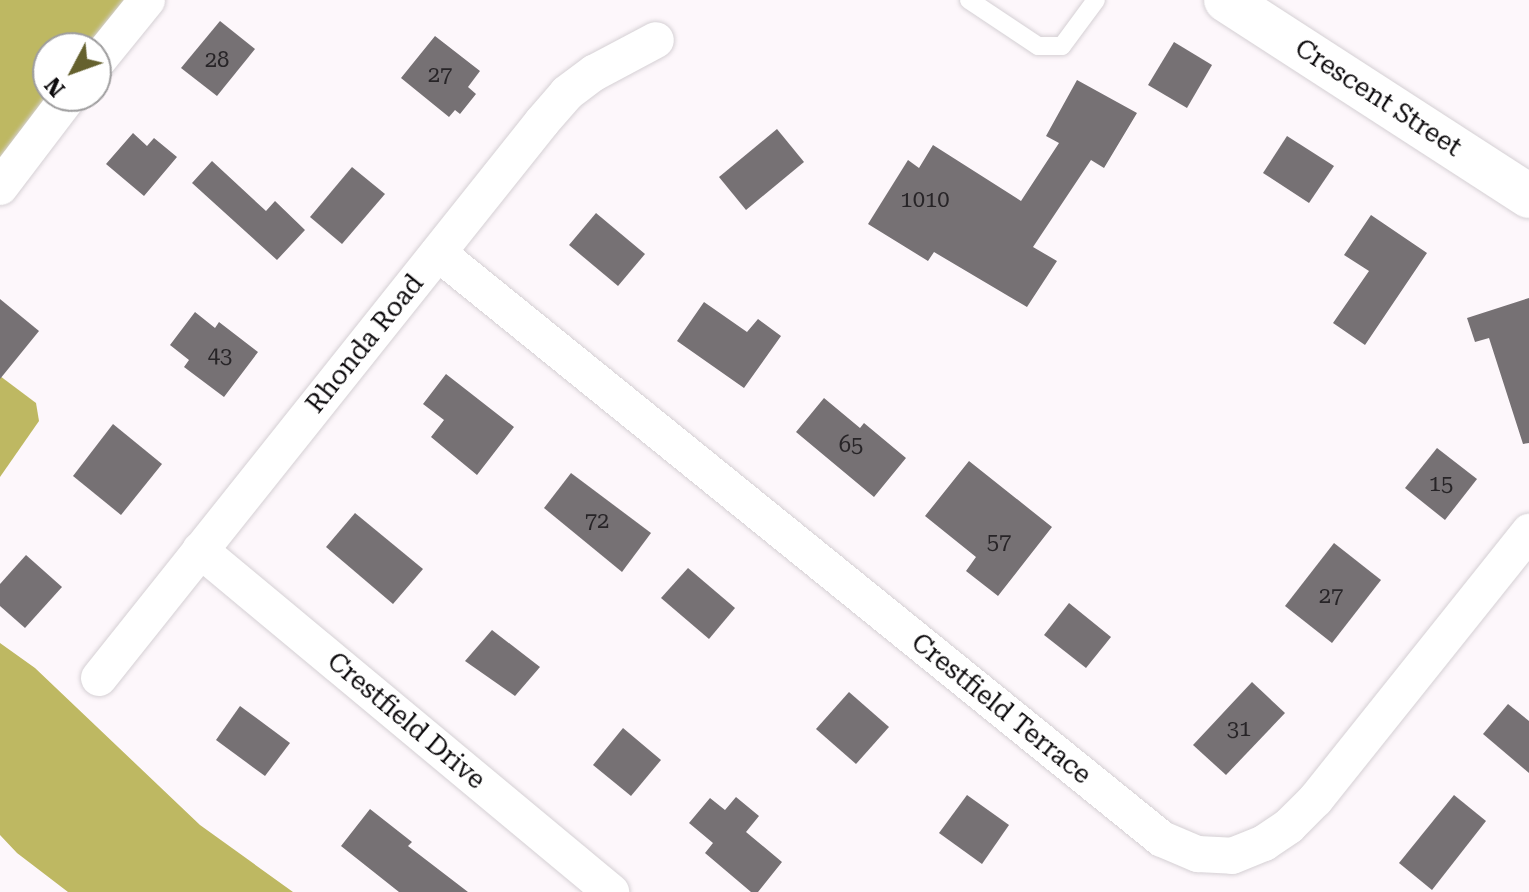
<!DOCTYPE html>
<html>
<head>
<meta charset="utf-8">
<style>
  body { margin:0 }
  #map { position:relative; width:1529px; height:892px; overflow:hidden; background:#fdf7fb; font-family:"Roboto Serif",serif }
  div>[style] { position:absolute }
  .forest>* { inset:0; background:#beb862 }
  .building>* { inset:0; background:#767174 }
  .roads { filter:drop-shadow(0 0 2px #d5d0d4) drop-shadow(0 0 2px #d5d0d4) }
  .service>* { height:18px; margin:-9px; padding:0 9px; transform-origin:9px; border-radius:9px; background:#fff }
  .minor>* { height:36px; margin:-18px; padding:0 18px; transform-origin:18px; border-radius:18px; background:#fff }
  .secondary>* { height:44px; margin:-22px; padding:0 22px; transform-origin:22px; border-radius:22px; background:#fff }
  span { translate:-50% -50%; white-space:nowrap; text-align:center; line-height:1.15; -webkit-text-stroke:7px #fff; paint-order:stroke }
  .number-label { font-size:22px; color:#272427 }
  .number-label span { -webkit-text-stroke-width:0 }
  .street-label { font-size:26px; color:#0d0b0d }
  .north { position:absolute; left:32px; top:32px; width:80px; height:80px; box-sizing:border-box; background:#fff; border:2px solid #9e9d9e; border-radius:50%; rotate:229deg; font-size:22px; font-weight:700; line-height:32px; text-align:center; color:#0d0b0d }
  .north::after { content:''; display:block; margin:auto; width:28px; height:36px; background:#65612e; clip-path:polygon(50% 0,100% 100%,50% 72%,0 100%) }
</style>
</head>
<body>
<div id="map">
  <div class="forest">
    <i style="clip-path:polygon(0 0,128px 0,95px 48px,48px 48px,48px 96px,0 170px)"></i>
    <i style="clip-path:polygon(0 376px,36px 403px,39px 421px,0 477px)"></i>
    <i style="clip-path:polygon(0 643px,35px 668px,200px 825px,293px 892px,68px 892px,17px 853px,0 835px)"></i>
  </div>
  <div class="building">
    <i style="clip-path:polygon(220px 21px,255px 49px,217px 96px,181px 68px)"></i>
    <i style="clip-path:polygon(435px 36px,480px 71px,468px 87px,476px 94px,460px 114px,455px 110px,449px 117px,401px 78px)"></i>
    <i style="clip-path:polygon(1174px 42px,1212px 65px,1187px 108px,1148px 85px)"></i>
    <i style="clip-path:polygon(1077px 80px,1137px 113px,1104px 168px,1091px 160px,1033px 247px,1057px 261px,1027px 307px,934px 252px,928px 261px,868px 224px,908px 160px,919px 168px,933px 145px,1021px 201px,1059px 143px,1046px 136px)"></i>
    <i style="clip-path:polygon(777px 129px,804px 162px,746px 210px,719px 177px)"></i>
    <i style="clip-path:polygon(133px 133px,147px 146px,154px 138px,177px 157px,144px 196px,106px 164px)"></i>
    <i style="clip-path:polygon(1287px 136px,1334px 166px,1309px 203px,1263px 173px)"></i>
    <i style="clip-path:polygon(212px 161px,266px 211px,275px 201px,305px 230px,277px 260px,192px 183px)"></i>
    <i style="clip-path:polygon(352px 167px,385px 194px,342px 244px,310px 217px)"></i>
    <i style="clip-path:polygon(596px 213px,645px 254px,618px 286px,569px 245px)"></i>
    <i style="clip-path:polygon(1371px 215px,1427px 253px,1365px 345px,1333px 323px,1369px 271px,1344px 255px)"></i>
    <i style="clip-path:polygon(1529px 298px,1529px 443px,1523px 444px,1489px 338px,1475px 342px,1467px 318px)"></i>
    <i style="clip-path:polygon(0 299px,39px 331px,0 379px)"></i>
    <i style="clip-path:polygon(704px 302px,747px 332px,758px 319px,781px 336px,744px 388px,677px 341px)"></i>
    <i style="clip-path:polygon(195px 312px,215px 328px,219px 322px,258px 352px,224px 397px,184px 367px,189px 360px,170px 345px)"></i>
    <i style="clip-path:polygon(446px 374px,514px 427px,477px 475px,431px 437px,444px 420px,423px 404px)"></i>
    <i style="clip-path:polygon(824px 398px,860px 428px,864px 423px,906px 458px,874px 497px,796px 432px)"></i>
    <i style="clip-path:polygon(113px 424px,162px 464px,121px 515px,73px 476px)"></i>
    <i style="clip-path:polygon(1437px 448px,1477px 479px,1445px 520px,1405px 488px)"></i>
    <i style="clip-path:polygon(969px 461px,1052px 527px,998px 596px,966px 571px,976px 557px,925px 516px)"></i>
    <i style="clip-path:polygon(571px 473px,651px 533px,622px 572px,544px 508px)"></i>
    <i style="clip-path:polygon(355px 513px,423px 569px,393px 604px,326px 547px)"></i>
    <i style="clip-path:polygon(1334px 543px,1381px 580px,1332px 643px,1285px 606px)"></i>
    <i style="clip-path:polygon(26px 555px,62px 587px,25px 628px,0 606px,0 584px)"></i>
    <i style="clip-path:polygon(688px 568px,735px 608px,709px 639px,661px 598px)"></i>
    <i style="clip-path:polygon(1069px 603px,1111px 637px,1086px 668px,1044px 635px)"></i>
    <i style="clip-path:polygon(492px 630px,540px 667px,515px 696px,465px 661px)"></i>
    <i style="clip-path:polygon(1252px 682px,1285px 713px,1226px 775px,1193px 745px)"></i>
    <i style="clip-path:polygon(849px 692px,889px 727px,856px 764px,816px 729px)"></i>
    <i style="clip-path:polygon(1508px 704px,1529px 721px,1529px 773px,1483px 734px)"></i>
    <i style="clip-path:polygon(240px 706px,290px 743px,265px 776px,216px 740px)"></i>
    <i style="clip-path:polygon(623px 728px,661px 760px,631px 796px,593px 765px)"></i>
    <i style="clip-path:polygon(967px 795px,1009px 825px,982px 864px,939px 833px)"></i>
    <i style="clip-path:polygon(1454px 795px,1486px 821px,1432px 890px,1399px 863px)"></i>
    <i style="clip-path:polygon(736px 797px,759px 816px,746px 832px,782px 862px,758px 892px,751px 892px,705px 853px,713px 843px,689px 823px,710px 798px,725px 810px)"></i>
    <i style="clip-path:polygon(370px 809px,412px 842px,408px 846px,468px 892px,399px 892px,341px 846px)"></i>
  </div>
  <div class="roads">
    <div class="service">
      <i style="left:969px;top:0;width:83px;rotate:33.7deg"></i>
      <i style="left:1038px;top:46px;width:24px"></i>
      <i style="left:1062px;top:46px;width:57px;rotate:-53.5deg"></i>
    </div>
    <div class="minor">
      <i style="left:96px;top:63px;width:81px;rotate:-51deg"></i>
      <i style="left:0;top:187px;width:114px;rotate:-52.8deg"></i>
      <i style="left:438px;top:253px;width:931px;rotate:38.99deg"></i>
      <i style="left:1162px;top:839px;width:39px;rotate:23deg"></i>
      <i style="left:1198px;top:854px;width:34px;rotate:3deg"></i>
      <i style="left:1232px;top:856px;width:35px;rotate:-22deg"></i>
      <i style="left:1264px;top:843px;width:30px;rotate:-34deg"></i>
      <i style="left:1289px;top:826px;width:38px;rotate:-45deg"></i>
      <i style="left:1316px;top:799px;width:342px;rotate:-51.4deg"></i>
      <i style="left:200px;top:550px;width:535px;rotate:39.76deg"></i>
      <i style="left:99px;top:678px;width:711px;rotate:-51.45deg"></i>
      <i style="left:542px;top:122px;width:38px;rotate:-49deg"></i>
      <i style="left:567px;top:93px;width:34px;rotate:-37deg"></i>
      <i style="left:594px;top:73px;width:70px;rotate:-28deg"></i>
    </div>
    <div class="secondary">
      <i style="left:1226px;top:0;width:361px;rotate:32.9deg"></i>
    </div>
  </div>
  <div class="number-label">
    <span style="left:217px;top:60px">28</span>
    <span style="left:440px;top:75px">27</span>
    <span style="left:925px;top:200px">1010</span>
    <span style="left:220px;top:356px">43</span>
    <span style="left:851px;top:445px">65</span>
    <span style="left:1441px;top:484px">15</span>
    <span style="left:597px;top:521px">72</span>
    <span style="left:999px;top:542px">57</span>
    <span style="left:1331px;top:596px">27</span>
    <span style="left:1239px;top:729px">31</span>
  </div>
  <div class="street-label">
    <span style="left:1378px;top:98px;rotate:33deg">Crescent Street</span>
    <span style="left:365px;top:344px;rotate:-51deg">Rhonda Road</span>
    <span style="left:1001px;top:709px;rotate:39deg">Crestfield Terrace</span>
    <span style="left:406px;top:721px;rotate:40deg">Crestfield Drive</span>
  </div>
  <div class="north">N</div>
</div>
</body>
</html>
